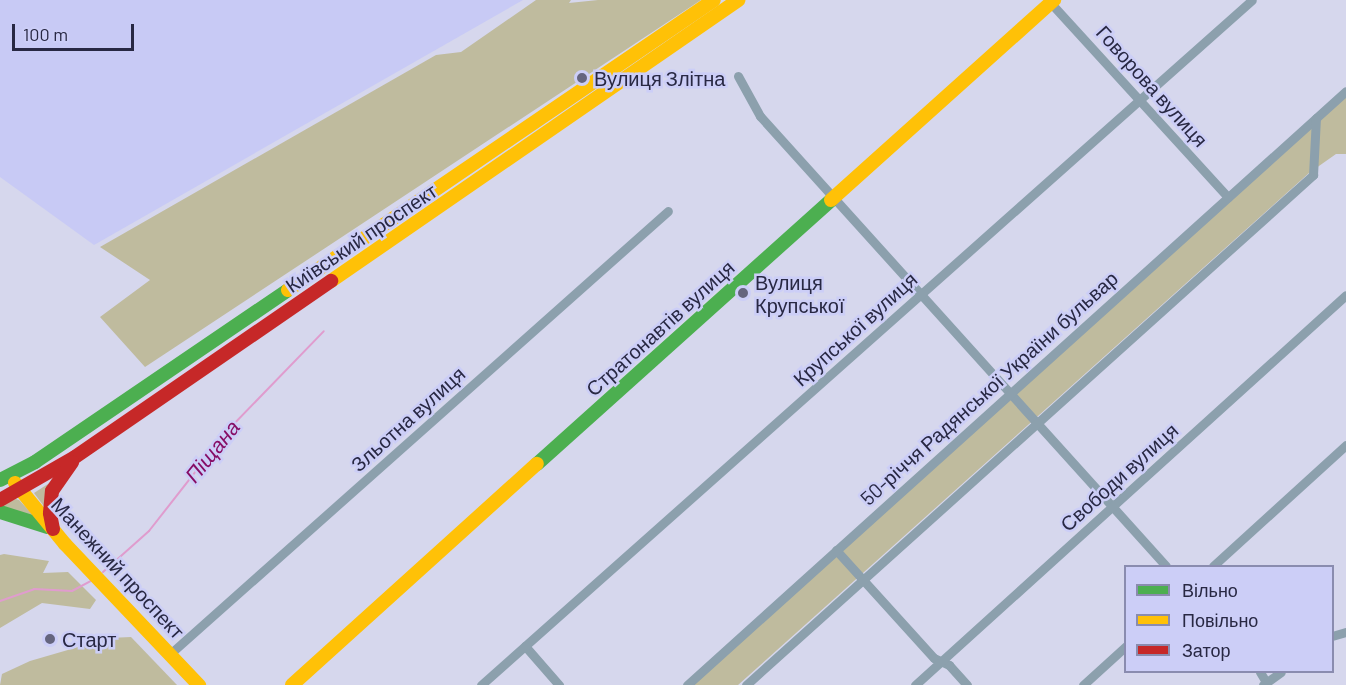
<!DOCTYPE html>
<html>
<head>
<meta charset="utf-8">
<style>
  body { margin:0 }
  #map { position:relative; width:1346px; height:685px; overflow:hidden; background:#d6d7ed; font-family:Barlow,sans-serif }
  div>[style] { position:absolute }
  .built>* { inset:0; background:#c8caf5 }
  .green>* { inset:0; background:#bfbb9e }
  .stream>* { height:2px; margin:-1px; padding:0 1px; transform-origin:1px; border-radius:1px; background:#e09cce }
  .street>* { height:9px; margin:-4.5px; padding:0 4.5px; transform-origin:4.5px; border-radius:4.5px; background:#8ca0ad }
  .fast>* { height:14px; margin:-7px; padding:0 7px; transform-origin:7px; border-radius:7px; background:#4caf50 }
  .slow>* { height:14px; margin:-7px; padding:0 7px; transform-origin:7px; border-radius:7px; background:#ffc107 }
  .jam>* { height:14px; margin:-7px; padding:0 7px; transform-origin:7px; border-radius:7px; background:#c62828 }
  .dots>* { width:16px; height:16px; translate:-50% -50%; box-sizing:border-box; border:3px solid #cccef7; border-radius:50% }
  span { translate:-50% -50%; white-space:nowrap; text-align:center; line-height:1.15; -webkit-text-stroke:5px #cccef7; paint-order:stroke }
  .poi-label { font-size:20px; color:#282843 }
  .left { translate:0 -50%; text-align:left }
  .street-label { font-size:20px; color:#282843 }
  .water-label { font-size:21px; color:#860d66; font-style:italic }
  .legend { position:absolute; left:1124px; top:565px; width:210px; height:108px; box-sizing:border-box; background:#cccef7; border:2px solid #8a8caf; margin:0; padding:8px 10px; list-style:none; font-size:18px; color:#282843 }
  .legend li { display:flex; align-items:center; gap:12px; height:30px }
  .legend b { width:30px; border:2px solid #8a8caf }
  .scale { position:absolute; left:12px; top:24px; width:122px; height:27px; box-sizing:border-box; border:3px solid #282843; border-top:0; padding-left:8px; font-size:18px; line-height:21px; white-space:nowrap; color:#282843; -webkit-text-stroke:4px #cccef7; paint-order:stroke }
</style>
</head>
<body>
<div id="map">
  <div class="built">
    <i style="clip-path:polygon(0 0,523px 0,94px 245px,0 177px)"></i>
  </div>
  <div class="green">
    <i style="clip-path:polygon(536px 0,571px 0,569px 3px,598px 0,701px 0,145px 367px,100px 317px,150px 280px,100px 247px,436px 55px,461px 52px)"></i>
    <i style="clip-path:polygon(1346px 96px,1346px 154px,1336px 154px,1309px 173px,738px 685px,691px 685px)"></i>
    <i style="clip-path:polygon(51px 482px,46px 509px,34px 493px)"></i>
    <i style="clip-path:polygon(16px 499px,19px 500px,35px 517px,0 506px)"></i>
    <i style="clip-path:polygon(4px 554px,49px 561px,43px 573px,68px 572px,96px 600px,90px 609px,42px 603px,0 628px,0 555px)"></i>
    <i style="clip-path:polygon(131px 637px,177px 685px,0 685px,2px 674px,30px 661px,109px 638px)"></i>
  </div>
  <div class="stream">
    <i style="left:103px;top:572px;width:62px;rotate:-41.7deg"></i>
    <i style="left:149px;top:531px;width:130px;rotate:-51.9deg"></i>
    <i style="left:229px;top:429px;width:136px;rotate:-45.9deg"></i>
    <i style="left:0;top:601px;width:36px;rotate:-19deg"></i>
    <i style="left:34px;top:589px;width:38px;rotate:3deg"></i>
    <i style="left:72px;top:591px;width:21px;rotate:-28deg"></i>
  </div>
  <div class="street">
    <i style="left:1048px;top:0;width:267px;rotate:47.6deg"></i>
    <i style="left:738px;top:76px;width:46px;rotate:61.2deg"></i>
    <i style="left:760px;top:116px;width:606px;rotate:47.94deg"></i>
    <i style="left:836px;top:550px;width:146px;rotate:47.8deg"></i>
    <i style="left:934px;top:658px;width:17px;rotate:25deg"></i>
    <i style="left:949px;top:665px;width:27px;rotate:48deg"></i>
    <i style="left:1213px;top:566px;width:180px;rotate:-42.3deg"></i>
    <i style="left:1332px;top:636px;width:15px;rotate:-16deg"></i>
    <i style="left:525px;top:646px;width:52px;rotate:48.9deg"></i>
    <i style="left:171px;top:653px;width:665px;rotate:-41.65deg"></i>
    <i style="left:1260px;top:672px;width:12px;rotate:59deg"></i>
    <i style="left:481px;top:685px;width:1031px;rotate:-41.62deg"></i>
    <i style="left:687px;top:685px;width:887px;rotate:-42.03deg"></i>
    <i style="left:746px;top:685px;width:763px;rotate:-41.97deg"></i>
    <i style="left:1313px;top:175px;width:57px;rotate:-87deg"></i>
    <i style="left:915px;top:685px;width:581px;rotate:-42.14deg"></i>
    <i style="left:1083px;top:685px;width:58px;rotate:-42.2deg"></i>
    <i style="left:1263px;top:685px;width:22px;rotate:-36deg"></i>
  </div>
  <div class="fast">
    <i style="left:537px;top:464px;width:395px;rotate:-41.9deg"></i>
    <i style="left:0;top:480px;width:39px;rotate:-27deg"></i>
    <i style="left:35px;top:462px;width:306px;rotate:-34.2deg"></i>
    <i style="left:0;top:512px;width:50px;rotate:17.4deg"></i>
  </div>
  <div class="slow">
    <i style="left:831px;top:200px;width:300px;rotate:-41.9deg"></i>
    <i style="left:331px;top:281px;width:495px;rotate:-34.6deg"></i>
    <i style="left:288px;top:290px;width:515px;rotate:-34.25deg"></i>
    <i style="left:15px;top:483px;width:79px;rotate:50.7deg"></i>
    <i style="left:65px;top:544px;width:195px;rotate:46.5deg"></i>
    <i style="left:292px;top:685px;width:330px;rotate:-42.1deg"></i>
  </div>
  <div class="jam">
    <i style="left:0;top:500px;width:86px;rotate:-29.8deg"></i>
    <i style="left:75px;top:457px;width:311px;rotate:-34.5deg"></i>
    <i style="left:53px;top:529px;width:16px;rotate:-101deg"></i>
    <i style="left:50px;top:513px;width:22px;rotate:-85deg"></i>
    <i style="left:52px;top:491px;width:35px;rotate:-55deg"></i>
  </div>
  <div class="dots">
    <i style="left:582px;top:78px;background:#65657e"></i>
    <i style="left:743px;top:293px;background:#65657e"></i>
    <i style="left:50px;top:639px;background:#65657e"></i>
  </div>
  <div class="poi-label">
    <span class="left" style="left:594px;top:78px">Вулиця Злітна</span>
    <span class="left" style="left:755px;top:294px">Вулиця<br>Крупської</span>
    <span class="left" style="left:62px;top:639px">Старт</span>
  </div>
  <div class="street-label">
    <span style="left:1152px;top:86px;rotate:48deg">Говорова вулиця</span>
    <span style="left:361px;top:238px;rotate:-34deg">Київський проспект</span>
    <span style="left:660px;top:328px;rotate:-42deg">Стратонавтів вулиця</span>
    <span style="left:855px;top:329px;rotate:-42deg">Крупської вулиця</span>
    <span style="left:989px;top:388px;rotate:-42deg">50-річчя Радянської України бульвар</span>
    <span style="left:408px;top:419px;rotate:-42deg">Зльотна вулиця</span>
    <span style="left:1119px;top:477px;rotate:-42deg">Свободи вулиця</span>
    <span style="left:118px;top:568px;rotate:47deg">Манежний проспект</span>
  </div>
  <div class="water-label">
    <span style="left:212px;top:451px;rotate:-51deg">Піщана</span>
  </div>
  <ul class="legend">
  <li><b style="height:8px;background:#4caf50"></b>Вільно</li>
  <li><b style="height:8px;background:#ffc107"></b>Повільно</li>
  <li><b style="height:8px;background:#c62828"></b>Затор</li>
  </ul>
  <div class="scale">100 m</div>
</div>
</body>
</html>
